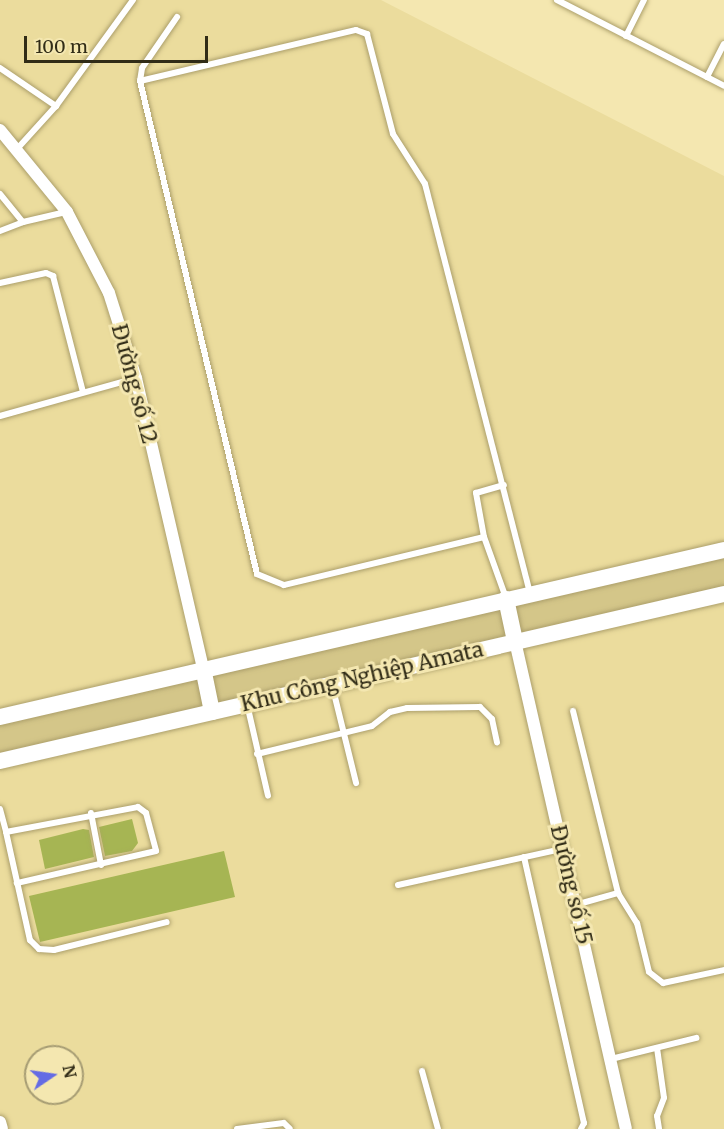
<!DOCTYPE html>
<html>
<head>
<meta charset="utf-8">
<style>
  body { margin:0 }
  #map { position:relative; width:724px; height:1129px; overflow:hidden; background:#f4e7b0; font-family:Merriweather,serif }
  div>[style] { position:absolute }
  .built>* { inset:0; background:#ebdc9d }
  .green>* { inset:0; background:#d4c689 }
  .building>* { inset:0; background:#a6b553 }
  .roads { filter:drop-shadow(0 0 2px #ac9f6b) drop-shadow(0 0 2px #ac9f6b) }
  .service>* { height:6px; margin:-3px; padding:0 3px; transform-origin:3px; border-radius:3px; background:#fff }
  .minor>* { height:12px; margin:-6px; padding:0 6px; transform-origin:6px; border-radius:6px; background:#fff }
  .tertiary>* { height:16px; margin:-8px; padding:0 8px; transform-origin:8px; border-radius:8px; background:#fff }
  span { translate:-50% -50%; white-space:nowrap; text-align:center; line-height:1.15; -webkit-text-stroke:6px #f4e7b0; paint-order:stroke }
  .street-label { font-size:21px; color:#312c17 }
  .north { position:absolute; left:24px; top:1045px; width:60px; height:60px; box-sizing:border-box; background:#f4e7b0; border:2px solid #a69c73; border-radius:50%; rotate:77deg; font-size:16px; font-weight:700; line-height:24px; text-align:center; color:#312c17 }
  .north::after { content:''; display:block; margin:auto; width:21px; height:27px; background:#646be4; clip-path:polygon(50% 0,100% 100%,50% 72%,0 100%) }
  .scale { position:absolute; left:24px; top:36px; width:184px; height:27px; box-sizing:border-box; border:3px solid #312c17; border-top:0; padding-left:8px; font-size:18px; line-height:21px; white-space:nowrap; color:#312c17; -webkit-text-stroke:4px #f4e7b0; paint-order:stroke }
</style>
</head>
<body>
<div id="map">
  <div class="built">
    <i style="clip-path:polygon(evenodd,0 0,381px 0,724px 176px,724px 1129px,0 1129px,0 0,36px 1057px,72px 1057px,72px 1093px,36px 1093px,36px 1057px)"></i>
  </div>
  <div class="green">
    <i style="clip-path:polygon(724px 557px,724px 586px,518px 633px,512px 605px)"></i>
    <i style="clip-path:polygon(504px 607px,510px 635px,215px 704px,208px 674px)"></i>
    <i style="clip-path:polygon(201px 676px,207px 706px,0 754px,0 724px)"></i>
  </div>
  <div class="building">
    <i style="clip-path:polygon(132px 819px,138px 843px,132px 851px,105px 856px,99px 827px)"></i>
    <i style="clip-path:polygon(83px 829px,89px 830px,94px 857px,45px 869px,39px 840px)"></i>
    <i style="clip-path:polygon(224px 851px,235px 897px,40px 942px,29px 896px)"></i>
  </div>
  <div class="roads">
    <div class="service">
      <i style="left:557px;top:0;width:188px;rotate:27.2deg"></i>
      <i style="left:626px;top:36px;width:40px;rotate:-63.4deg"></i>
      <i style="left:0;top:68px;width:68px;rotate:34.2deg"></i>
      <i style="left:707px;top:77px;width:37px;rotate:-63deg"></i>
      <i style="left:140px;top:81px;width:13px;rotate:-81deg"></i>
      <i style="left:142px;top:68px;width:62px;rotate:-55.5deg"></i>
      <i style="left:17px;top:149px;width:58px;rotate:-47.8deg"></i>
      <i style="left:56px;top:106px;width:131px;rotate:-54deg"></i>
      <i style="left:0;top:194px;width:36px;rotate:51deg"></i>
      <i style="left:23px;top:222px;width:44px;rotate:-13.1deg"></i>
      <i style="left:0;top:231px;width:25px;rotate:-21deg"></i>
      <i style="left:0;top:283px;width:47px;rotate:-12.3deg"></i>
      <i style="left:46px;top:273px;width:8px;rotate:23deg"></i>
      <i style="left:53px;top:276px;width:120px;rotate:75.5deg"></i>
      <i style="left:0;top:416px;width:141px;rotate:-15.6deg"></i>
      <i style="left:484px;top:537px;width:45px;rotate:-100.3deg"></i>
      <i style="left:476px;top:493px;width:29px;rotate:-16deg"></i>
      <i style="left:506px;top:598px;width:65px;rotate:-109.8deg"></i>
      <i style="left:484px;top:537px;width:206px;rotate:166.5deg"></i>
      <i style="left:284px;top:585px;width:29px;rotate:-158deg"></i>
      <i style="left:257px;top:574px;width:507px;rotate:-103.35deg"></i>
      <i style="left:140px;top:81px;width:222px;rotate:-13.3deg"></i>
      <i style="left:356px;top:30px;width:12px;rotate:20deg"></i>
      <i style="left:367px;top:34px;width:103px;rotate:75.4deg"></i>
      <i style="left:393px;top:134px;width:59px;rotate:57.4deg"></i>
      <i style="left:425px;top:184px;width:422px;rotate:75.6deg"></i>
      <i style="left:332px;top:685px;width:101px;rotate:76.2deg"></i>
      <i style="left:247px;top:704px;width:94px;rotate:77.1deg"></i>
      <i style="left:573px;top:711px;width:187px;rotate:76.1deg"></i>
      <i style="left:257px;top:754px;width:118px;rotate:-13.7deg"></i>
      <i style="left:372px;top:726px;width:23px;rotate:-38deg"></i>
      <i style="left:390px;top:712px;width:17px;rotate:-13deg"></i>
      <i style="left:407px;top:708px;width:73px;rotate:-0.8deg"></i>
      <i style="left:480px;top:707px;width:17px;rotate:45deg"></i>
      <i style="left:492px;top:719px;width:24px;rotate:78deg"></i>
      <i style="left:0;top:809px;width:24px;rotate:75deg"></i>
      <i style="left:6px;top:832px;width:134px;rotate:-10.7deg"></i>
      <i style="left:138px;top:807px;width:10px;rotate:37deg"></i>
      <i style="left:146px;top:813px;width:39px;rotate:75deg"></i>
      <i style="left:156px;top:851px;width:143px;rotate:167deg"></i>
      <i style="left:91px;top:813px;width:53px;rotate:79.1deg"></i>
      <i style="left:6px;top:832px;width:111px;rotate:77.5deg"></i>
      <i style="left:30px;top:940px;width:13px;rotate:45deg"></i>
      <i style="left:39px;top:949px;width:15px;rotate:4deg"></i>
      <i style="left:54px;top:950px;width:116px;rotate:-13.9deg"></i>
      <i style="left:524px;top:857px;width:273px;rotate:77.3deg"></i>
      <i style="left:584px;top:1123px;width:7px;rotate:117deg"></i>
      <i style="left:398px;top:885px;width:168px;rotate:-12.4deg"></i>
      <i style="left:575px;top:905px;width:45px;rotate:-15.6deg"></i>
      <i style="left:618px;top:893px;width:36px;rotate:58deg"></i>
      <i style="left:637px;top:923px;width:50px;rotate:76.2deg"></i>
      <i style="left:649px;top:972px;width:18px;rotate:38deg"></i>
      <i style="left:663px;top:983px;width:62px;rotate:-12deg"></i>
      <i style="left:657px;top:1048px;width:50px;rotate:82deg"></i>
      <i style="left:664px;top:1098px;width:19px;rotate:111deg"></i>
      <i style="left:657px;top:1116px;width:13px;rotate:81deg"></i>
      <i style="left:611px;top:1059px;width:88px;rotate:-13.9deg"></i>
      <i style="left:422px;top:1071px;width:60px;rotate:74.6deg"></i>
      <i style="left:237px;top:1129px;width:47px;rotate:-7.3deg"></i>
      <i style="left:284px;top:1123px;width:8px;rotate:45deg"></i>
    </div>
    <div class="minor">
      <i style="left:0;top:130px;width:106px;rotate:50.7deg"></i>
      <i style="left:67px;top:212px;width:91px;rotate:62.6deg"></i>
      <i style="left:109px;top:293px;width:89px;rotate:72.4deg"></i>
      <i style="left:136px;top:378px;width:298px;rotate:77deg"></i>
      <i style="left:515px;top:641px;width:500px;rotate:77.19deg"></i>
      <i style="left:0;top:1122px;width:7px;rotate:74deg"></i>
    </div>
    <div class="tertiary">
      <i style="left:506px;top:599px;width:43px;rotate:77.9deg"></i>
      <i style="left:203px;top:668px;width:45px;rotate:78.4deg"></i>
      <i style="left:0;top:717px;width:743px;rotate:-12.99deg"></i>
      <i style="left:0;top:761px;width:743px;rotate:-12.99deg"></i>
    </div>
  </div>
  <div class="street-label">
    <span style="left:134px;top:384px;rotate:75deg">Đường số 12</span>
    <span style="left:362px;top:677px;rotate:-13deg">Khu Công Nghiệp Amata</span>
    <span style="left:571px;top:885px;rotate:77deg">Đường số 15</span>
  </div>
  <div class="north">N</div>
  <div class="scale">100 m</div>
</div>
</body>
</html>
